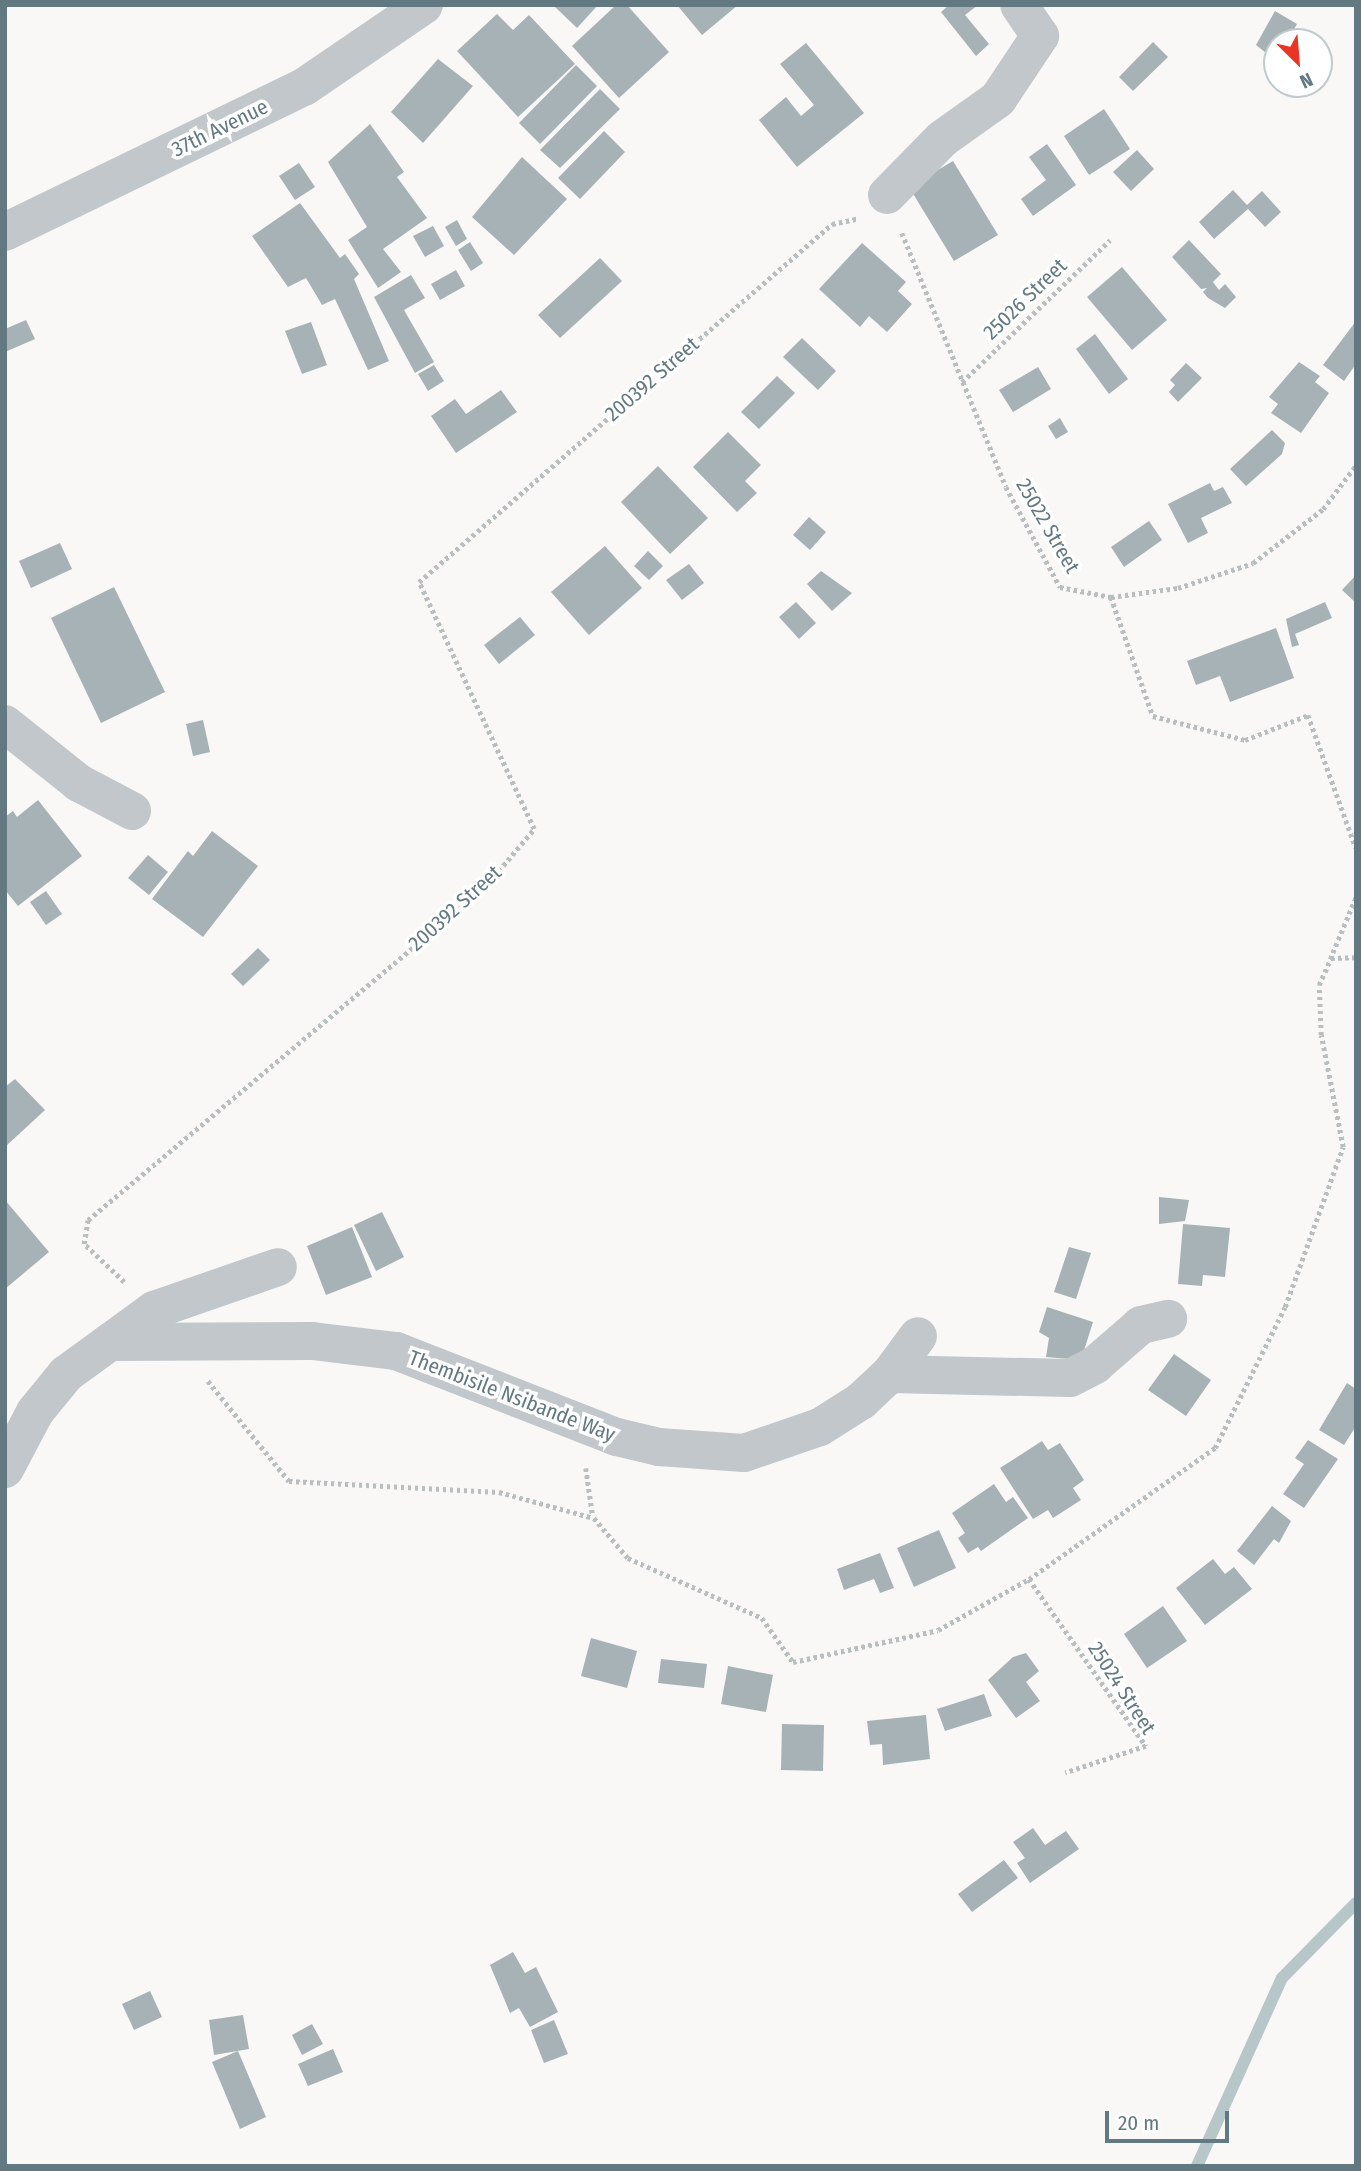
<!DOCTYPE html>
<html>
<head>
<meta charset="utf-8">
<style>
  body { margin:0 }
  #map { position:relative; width:1361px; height:2171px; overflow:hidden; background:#f9f8f6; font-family:"Fira Sans Condensed",sans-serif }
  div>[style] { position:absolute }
  .stream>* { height:12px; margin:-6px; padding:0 6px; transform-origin:6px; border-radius:6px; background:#b7c7c9 }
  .building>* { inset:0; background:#a6b2b6 }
  .path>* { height:4.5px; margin-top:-2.25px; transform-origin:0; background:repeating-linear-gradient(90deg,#b9bec0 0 3.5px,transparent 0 7px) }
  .minor>* { height:38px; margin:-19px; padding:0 19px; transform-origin:19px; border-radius:19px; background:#c1c7ca }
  span { translate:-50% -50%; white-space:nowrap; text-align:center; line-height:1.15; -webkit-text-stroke:7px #fff; paint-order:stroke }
  .street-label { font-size:21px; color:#627982 }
  .frame { position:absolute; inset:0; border:7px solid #627982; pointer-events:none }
  .north { position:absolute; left:1263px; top:28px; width:70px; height:70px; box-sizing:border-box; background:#fff; border:2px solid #c0c9cd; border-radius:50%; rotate:155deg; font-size:19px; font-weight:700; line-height:28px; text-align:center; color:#627982 }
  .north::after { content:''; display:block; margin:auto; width:24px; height:32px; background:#ea3525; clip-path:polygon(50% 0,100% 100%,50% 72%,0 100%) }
  .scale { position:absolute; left:1105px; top:2111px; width:124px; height:32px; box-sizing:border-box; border:4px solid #627982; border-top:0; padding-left:9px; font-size:21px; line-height:24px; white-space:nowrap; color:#627982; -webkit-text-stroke:5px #fff; paint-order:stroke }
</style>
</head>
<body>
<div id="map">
  <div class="stream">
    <i style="left:1197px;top:2166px;width:206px;rotate:-65.7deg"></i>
    <i style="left:1282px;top:1978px;width:105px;rotate:-45.4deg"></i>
  </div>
  <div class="building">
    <i style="clip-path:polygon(553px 5px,598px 5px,577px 28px)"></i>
    <i style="clip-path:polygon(616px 5px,627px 5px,669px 52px,619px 98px,572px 46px)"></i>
    <i style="clip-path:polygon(677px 5px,738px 5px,702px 35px)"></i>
    <i style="clip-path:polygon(949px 5px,978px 5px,965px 15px,989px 44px,976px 56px,941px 12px)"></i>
    <i style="clip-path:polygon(1275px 11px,1297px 24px,1287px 42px,1277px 42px,1276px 61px,1256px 45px)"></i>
    <i style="clip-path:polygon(497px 14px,513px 30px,529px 15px,575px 64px,518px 117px,457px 51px)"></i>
    <i style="clip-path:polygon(1153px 42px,1168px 57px,1133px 91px,1119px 77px)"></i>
    <i style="clip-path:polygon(806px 43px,864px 113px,797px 167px,759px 120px,786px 97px,801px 116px,814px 105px,780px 64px)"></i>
    <i style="clip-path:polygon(438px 59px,473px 86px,423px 143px,391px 112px)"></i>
    <i style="clip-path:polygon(576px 65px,597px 86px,540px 144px,519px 123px)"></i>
    <i style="clip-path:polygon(600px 89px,620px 109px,560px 168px,540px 150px)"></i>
    <i style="clip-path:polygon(1104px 109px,1130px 149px,1089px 175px,1064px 136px)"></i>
    <i style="clip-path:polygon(370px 124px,404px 172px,397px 177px,427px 218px,383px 249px,401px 272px,378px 288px,348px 240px,367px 227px,328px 162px)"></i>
    <i style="clip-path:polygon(604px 131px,625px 152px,580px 199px,558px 178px)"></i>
    <i style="clip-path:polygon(1047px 144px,1076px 185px,1033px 216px,1021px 199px,1046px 180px,1029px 157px)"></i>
    <i style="clip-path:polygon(1137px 150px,1154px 169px,1131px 191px,1113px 172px)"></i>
    <i style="clip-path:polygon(522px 157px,567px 199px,514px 255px,472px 217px)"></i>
    <i style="clip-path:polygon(953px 161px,998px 235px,954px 261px,909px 187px)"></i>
    <i style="clip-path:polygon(299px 163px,315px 187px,295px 200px,279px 176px)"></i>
    <i style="clip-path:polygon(1233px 190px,1247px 205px,1262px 191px,1281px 212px,1265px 227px,1248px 209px,1214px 239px,1199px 222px)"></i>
    <i style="clip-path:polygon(300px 203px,340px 258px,345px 254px,359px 274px,354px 279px,389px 361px,368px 370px,335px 299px,322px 305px,306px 278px,288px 287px,252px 236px)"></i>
    <i style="clip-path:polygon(457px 220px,467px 239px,456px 246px,445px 227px)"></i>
    <i style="clip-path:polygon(433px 226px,444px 246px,425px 257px,413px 236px)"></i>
    <i style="clip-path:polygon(1189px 240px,1221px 274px,1213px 282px,1219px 290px,1225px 284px,1236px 297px,1225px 308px,1208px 298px,1203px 292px,1207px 288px,1201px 289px,1172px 257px)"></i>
    <i style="clip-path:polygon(470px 242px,483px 263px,471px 271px,458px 250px)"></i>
    <i style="clip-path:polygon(862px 243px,906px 282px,898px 291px,912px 304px,887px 332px,869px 316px,860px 327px,819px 289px)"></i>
    <i style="clip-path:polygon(600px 258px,622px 281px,560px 338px,538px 315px)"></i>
    <i style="clip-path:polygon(1122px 267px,1167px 320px,1132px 350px,1087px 297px)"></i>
    <i style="clip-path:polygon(456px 270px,465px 286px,440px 300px,431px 284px)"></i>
    <i style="clip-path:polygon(411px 275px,425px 298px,404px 310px,434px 362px,415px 373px,374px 297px)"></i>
    <i style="clip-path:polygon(26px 320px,35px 339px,5px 352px,5px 329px)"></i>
    <i style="clip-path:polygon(1356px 321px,1356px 364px,1344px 381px,1323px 365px)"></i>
    <i style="clip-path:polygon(311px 322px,327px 365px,302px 374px,285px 331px)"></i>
    <i style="clip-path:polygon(1095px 334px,1128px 379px,1109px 394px,1076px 349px)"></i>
    <i style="clip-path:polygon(802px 338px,836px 371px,818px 390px,783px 357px)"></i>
    <i style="clip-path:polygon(1299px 362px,1320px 376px,1315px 382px,1329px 393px,1301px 433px,1271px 413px,1278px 404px,1269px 397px)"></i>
    <i style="clip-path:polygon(1186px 363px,1202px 378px,1178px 402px,1169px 392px,1175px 385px,1170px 380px)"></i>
    <i style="clip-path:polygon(434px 365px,444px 381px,428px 391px,418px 374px)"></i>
    <i style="clip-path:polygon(1038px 367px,1051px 389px,1013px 412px,999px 390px)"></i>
    <i style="clip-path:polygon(777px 376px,795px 393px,759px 429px,741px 412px)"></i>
    <i style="clip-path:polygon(501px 390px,517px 412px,456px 453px,431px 416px,455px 399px,466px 414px)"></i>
    <i style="clip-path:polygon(1060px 418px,1068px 432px,1056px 439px,1048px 426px)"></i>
    <i style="clip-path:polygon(1272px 430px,1285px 443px,1282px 454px,1246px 486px,1230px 469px)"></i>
    <i style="clip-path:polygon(728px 432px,761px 465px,745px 481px,757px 493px,737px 512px,693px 467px)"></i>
    <i style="clip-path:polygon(658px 466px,708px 518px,670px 554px,621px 502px)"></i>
    <i style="clip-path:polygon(1210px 483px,1214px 491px,1223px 487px,1232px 503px,1201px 518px,1208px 533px,1188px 543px,1168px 504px)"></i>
    <i style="clip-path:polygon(809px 517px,826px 532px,810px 550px,793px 535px)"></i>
    <i style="clip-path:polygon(1149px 521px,1162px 540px,1124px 567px,1111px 547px)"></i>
    <i style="clip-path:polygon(60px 543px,72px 569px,31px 588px,19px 561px)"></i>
    <i style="clip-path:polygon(605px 546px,642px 588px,589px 635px,551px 592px)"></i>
    <i style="clip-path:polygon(648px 551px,663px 566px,649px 580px,634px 566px)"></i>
    <i style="clip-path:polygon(689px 564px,704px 583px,682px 600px,666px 580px)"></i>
    <i style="clip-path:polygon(821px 571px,852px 593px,832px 611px,807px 584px)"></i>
    <i style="clip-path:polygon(1356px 575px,1356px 603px,1342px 590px)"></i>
    <i style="clip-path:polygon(114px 587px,165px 692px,101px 723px,51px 618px)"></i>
    <i style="clip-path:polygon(796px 602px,816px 623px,799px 639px,779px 617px)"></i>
    <i style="clip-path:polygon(1325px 602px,1332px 618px,1295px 634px,1299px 645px,1292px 647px,1286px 619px)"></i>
    <i style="clip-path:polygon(520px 617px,535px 635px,499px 664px,484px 645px)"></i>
    <i style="clip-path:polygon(1276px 628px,1294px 678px,1230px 702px,1220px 676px,1196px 685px,1187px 661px)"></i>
    <i style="clip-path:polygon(203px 720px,210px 752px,193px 756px,186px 724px)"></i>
    <i style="clip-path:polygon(38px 800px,82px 856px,18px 906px,5px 890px,5px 817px,13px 811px,17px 817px)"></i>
    <i style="clip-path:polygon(212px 831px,258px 866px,203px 937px,152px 899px,188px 851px,193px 856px)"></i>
    <i style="clip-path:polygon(148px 855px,168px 872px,149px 895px,128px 878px)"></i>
    <i style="clip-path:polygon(46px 891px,62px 914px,46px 925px,30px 902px)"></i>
    <i style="clip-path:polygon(258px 948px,270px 960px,243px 986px,231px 974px)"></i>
    <i style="clip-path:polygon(15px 1079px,45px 1110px,5px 1147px,5px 1087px)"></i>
    <i style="clip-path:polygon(1159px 1197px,1189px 1200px,1185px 1221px,1159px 1224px)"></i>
    <i style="clip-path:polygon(5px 1200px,49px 1252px,5px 1289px)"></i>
    <i style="clip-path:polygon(382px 1212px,404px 1257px,376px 1271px,354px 1225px)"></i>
    <i style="clip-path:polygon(1183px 1224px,1230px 1228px,1225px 1277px,1203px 1275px,1202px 1286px,1178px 1284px)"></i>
    <i style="clip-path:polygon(352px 1227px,372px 1277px,326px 1295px,307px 1246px)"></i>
    <i style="clip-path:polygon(1069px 1247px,1091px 1253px,1076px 1299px,1054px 1292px)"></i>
    <i style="clip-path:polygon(1047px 1307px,1093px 1322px,1081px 1360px,1046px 1357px,1049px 1338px,1039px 1332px)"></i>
    <i style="clip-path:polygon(1174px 1354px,1211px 1380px,1186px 1416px,1148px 1390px)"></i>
    <i style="clip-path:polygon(1347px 1383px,1356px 1389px,1356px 1426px,1344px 1445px,1319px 1430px)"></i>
    <i style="clip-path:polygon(1308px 1440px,1338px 1459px,1304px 1508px,1283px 1494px,1304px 1464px,1295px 1458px)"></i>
    <i style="clip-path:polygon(1042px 1441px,1048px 1450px,1060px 1443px,1084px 1480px,1073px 1488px,1081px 1500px,1053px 1518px,1048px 1510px,1033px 1519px,1000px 1468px)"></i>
    <i style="clip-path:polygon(994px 1484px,1006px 1502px,1013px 1497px,1028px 1518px,981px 1551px,978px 1547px,968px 1553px,958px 1538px,965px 1533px,952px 1513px)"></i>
    <i style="clip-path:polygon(1272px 1506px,1291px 1521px,1279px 1543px,1274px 1539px,1254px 1565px,1237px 1551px)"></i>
    <i style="clip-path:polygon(939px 1530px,956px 1568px,914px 1587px,897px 1548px)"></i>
    <i style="clip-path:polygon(880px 1553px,894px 1588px,880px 1593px,874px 1579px,844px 1590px,837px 1569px)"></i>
    <i style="clip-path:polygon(1213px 1559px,1225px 1574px,1234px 1567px,1252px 1589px,1205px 1625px,1176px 1588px)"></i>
    <i style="clip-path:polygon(1163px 1606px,1187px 1641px,1147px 1668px,1124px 1634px)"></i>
    <i style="clip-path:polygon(591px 1638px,637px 1651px,627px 1688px,581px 1676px)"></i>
    <i style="clip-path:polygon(1026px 1653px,1039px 1671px,1026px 1682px,1040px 1701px,1016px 1718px,988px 1680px,1013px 1657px)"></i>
    <i style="clip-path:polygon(661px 1659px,707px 1664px,704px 1688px,658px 1683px)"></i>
    <i style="clip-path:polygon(728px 1666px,773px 1675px,766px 1712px,721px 1704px)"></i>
    <i style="clip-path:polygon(984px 1694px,992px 1716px,945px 1731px,937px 1709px)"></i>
    <i style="clip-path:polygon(926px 1715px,930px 1759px,883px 1765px,882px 1744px,870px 1745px,867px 1721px)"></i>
    <i style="clip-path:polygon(782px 1724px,824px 1725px,823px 1771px,781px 1770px)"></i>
    <i style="clip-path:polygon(1033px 1828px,1045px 1845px,1066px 1831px,1079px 1849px,1030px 1883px,1017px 1863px,1025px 1858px,1013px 1842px)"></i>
    <i style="clip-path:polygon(1004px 1860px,1018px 1878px,972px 1912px,958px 1894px)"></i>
    <i style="clip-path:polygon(513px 1952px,525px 1973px,536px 1967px,558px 2012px,530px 2027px,519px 2008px,510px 2013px,490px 1965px)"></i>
    <i style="clip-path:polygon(150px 1991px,162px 2017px,134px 2030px,122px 2004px)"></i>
    <i style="clip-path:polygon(243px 2015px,249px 2049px,214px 2055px,209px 2020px)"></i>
    <i style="clip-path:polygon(554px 2020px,568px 2054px,544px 2063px,531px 2030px)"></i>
    <i style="clip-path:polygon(312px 2024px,323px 2044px,302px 2055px,292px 2035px)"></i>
    <i style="clip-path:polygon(333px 2049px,343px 2072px,308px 2086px,298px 2064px)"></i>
    <i style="clip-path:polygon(238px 2051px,266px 2117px,240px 2129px,212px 2062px)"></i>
  </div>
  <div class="path">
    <i style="left:902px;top:233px;width:274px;rotate:67.7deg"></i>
    <i style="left:1006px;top:487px;width:114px;rotate:61.6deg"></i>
    <i style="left:1060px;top:587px;width:52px;rotate:11.1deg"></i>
    <i style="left:1111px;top:597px;width:126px;rotate:70.6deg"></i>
    <i style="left:1153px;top:716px;width:95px;rotate:14.6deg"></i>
    <i style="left:1245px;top:740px;width:68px;rotate:-21.6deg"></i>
    <i style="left:1308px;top:715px;width:141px;rotate:70.2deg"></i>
    <i style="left:962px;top:382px;width:205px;rotate:-43.8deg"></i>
    <i style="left:1111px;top:597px;width:68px;rotate:-7.7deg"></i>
    <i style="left:1178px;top:588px;width:79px;rotate:-18.4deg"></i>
    <i style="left:1253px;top:563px;width:88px;rotate:-37.6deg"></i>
    <i style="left:1323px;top:509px;width:55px;rotate:-53.1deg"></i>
    <i style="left:1356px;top:898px;width:65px;rotate:112.6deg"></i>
    <i style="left:1331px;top:958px;width:25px;rotate:-2deg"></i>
    <i style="left:124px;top:1282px;width:55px;rotate:-136.5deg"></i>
    <i style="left:84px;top:1244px;width:24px;rotate:-81deg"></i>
    <i style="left:88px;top:1220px;width:518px;rotate:-39.99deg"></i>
    <i style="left:485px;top:887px;width:76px;rotate:-49.8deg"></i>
    <i style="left:534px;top:829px;width:272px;rotate:-115deg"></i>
    <i style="left:419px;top:582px;width:547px;rotate:-40.92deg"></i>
    <i style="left:832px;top:224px;width:25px;rotate:-12deg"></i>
    <i style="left:208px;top:1381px;width:129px;rotate:51deg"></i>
    <i style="left:289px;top:1481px;width:210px;rotate:3deg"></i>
    <i style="left:499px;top:1492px;width:98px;rotate:15.3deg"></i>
    <i style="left:594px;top:1518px;width:52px;rotate:49.6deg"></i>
    <i style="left:628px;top:1558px;width:147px;rotate:24.1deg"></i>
    <i style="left:762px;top:1618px;width:54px;rotate:54.8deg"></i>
    <i style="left:793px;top:1662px;width:148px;rotate:-12.4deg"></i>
    <i style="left:938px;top:1630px;width:104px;rotate:-29.3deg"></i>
    <i style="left:1029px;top:1579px;width:228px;rotate:-35.2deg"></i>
    <i style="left:1215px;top:1448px;width:157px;rotate:-63.6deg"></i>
    <i style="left:1285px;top:1307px;width:170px;rotate:-70.1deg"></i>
    <i style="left:1343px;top:1147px;width:114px;rotate:-101.1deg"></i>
    <i style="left:1321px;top:1035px;width:50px;rotate:-92.3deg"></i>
    <i style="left:1319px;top:985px;width:30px;rotate:-66deg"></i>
    <i style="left:586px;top:1468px;width:49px;rotate:81.9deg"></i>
    <i style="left:1029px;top:1579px;width:204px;rotate:55deg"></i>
    <i style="left:1146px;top:1746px;width:85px;rotate:161.6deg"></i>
  </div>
  <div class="minor">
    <i style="left:887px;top:195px;width:78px;rotate:-45.5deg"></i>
    <i style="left:942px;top:139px;width:69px;rotate:-35.5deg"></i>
    <i style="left:998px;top:99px;width:76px;rotate:-56.3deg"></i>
    <i style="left:1040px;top:36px;width:37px;rotate:-124deg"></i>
    <i style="left:5px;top:232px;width:332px;rotate:-25.9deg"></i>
    <i style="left:304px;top:87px;width:145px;rotate:-34.3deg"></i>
    <i style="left:5px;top:724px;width:95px;rotate:38.6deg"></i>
    <i style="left:79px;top:783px;width:60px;rotate:27.8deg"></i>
    <i style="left:110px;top:1342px;width:202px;rotate:-0.3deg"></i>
    <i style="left:312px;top:1341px;width:85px;rotate:6.8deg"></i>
    <i style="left:396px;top:1351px;width:237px;rotate:21.3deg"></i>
    <i style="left:617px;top:1437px;width:43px;rotate:13.4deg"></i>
    <i style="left:659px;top:1447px;width:85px;rotate:4deg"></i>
    <i style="left:744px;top:1453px;width:80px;rotate:-18.9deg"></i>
    <i style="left:820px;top:1427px;width:49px;rotate:-32.4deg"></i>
    <i style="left:861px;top:1401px;width:40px;rotate:-43deg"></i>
    <i style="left:890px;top:1374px;width:47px;rotate:-53.6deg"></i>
    <i style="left:890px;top:1374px;width:180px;rotate:1.3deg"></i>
    <i style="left:1070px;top:1378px;width:28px;rotate:-27deg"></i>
    <i style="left:1095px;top:1365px;width:61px;rotate:-41deg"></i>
    <i style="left:1141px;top:1325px;width:28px;rotate:-13deg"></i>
    <i style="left:5px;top:1469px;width:64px;rotate:-62.2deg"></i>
    <i style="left:35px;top:1412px;width:49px;rotate:-50.8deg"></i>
    <i style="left:66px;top:1374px;width:109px;rotate:-36deg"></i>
    <i style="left:154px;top:1310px;width:131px;rotate:-19.1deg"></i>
  </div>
  <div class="street-label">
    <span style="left:220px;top:128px;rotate:-26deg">37th Avenue</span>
    <span style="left:1025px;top:299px;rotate:-44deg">25026 Street</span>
    <span style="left:652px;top:379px;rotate:-41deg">200392 Street</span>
    <span style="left:1048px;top:526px;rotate:60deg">25022 Street</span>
    <span style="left:455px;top:908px;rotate:-42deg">200392 Street</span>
    <span style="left:512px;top:1396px;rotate:21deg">Thembisile Nsibande Way</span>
    <span style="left:1122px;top:1688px;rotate:57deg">25024 Street</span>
  </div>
  <div class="frame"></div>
  <div class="north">N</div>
  <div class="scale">20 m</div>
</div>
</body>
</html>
